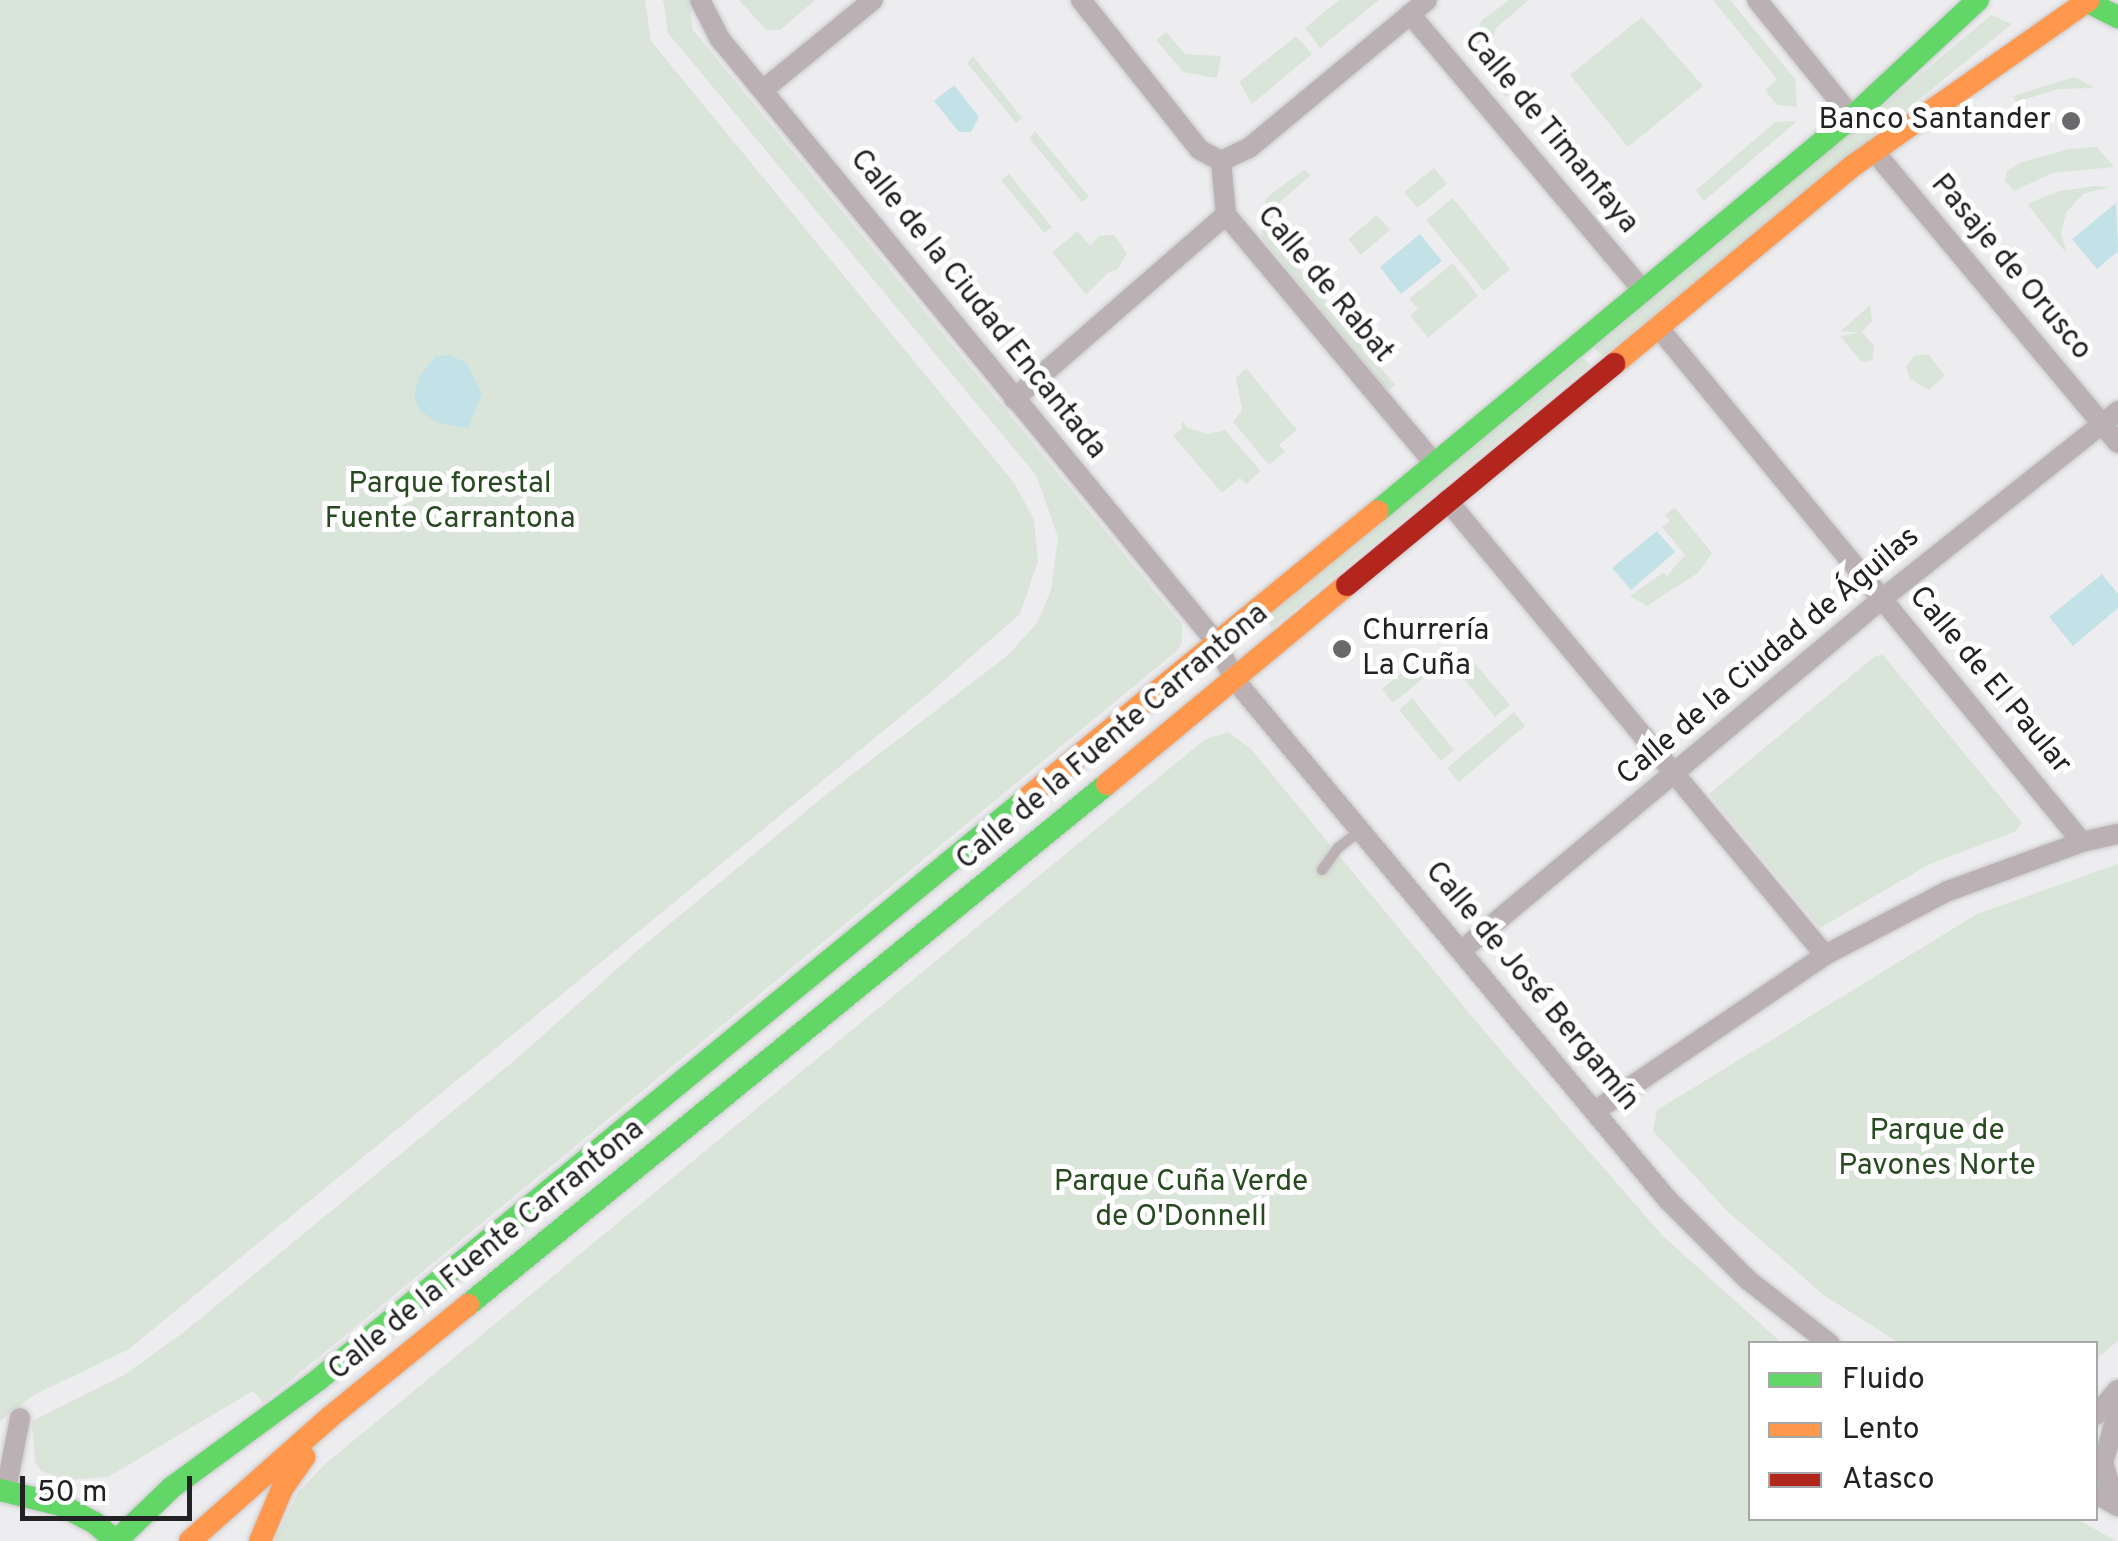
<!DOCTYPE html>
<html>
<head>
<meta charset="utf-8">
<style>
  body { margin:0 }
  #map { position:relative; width:2118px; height:1541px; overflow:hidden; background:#ededf0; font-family:Overpass,sans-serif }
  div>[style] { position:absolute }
  .green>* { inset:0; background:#dae5d9 }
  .water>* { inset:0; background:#c2e2e8 }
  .roads { filter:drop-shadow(0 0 2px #c9c9ca) drop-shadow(0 0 2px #c9c9ca) }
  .lane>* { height:10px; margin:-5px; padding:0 5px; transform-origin:5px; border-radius:5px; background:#bbb1b4 }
  .street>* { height:20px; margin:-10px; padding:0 10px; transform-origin:10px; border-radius:10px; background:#bbb1b4 }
  .fast>* { height:22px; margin:-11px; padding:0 11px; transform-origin:11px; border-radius:11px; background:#63d668 }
  .slow>* { height:22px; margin:-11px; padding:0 11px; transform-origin:11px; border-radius:11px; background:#ff974d }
  .jam>* { height:22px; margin:-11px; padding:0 11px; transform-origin:11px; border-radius:11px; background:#b3261e }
  .dots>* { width:28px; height:28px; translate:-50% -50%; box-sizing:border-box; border:5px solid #fff; border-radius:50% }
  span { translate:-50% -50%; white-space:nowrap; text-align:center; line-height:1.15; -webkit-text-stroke:10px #fff; paint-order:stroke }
  .poi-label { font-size:30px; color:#222224 }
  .right { translate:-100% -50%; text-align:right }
  .left { translate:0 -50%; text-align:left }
  .street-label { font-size:30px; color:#222224 }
  .park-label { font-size:30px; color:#274a21 }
  .legend { position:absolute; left:1748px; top:1341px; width:350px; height:180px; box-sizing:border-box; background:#fff; border:2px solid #a7a7a7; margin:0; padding:12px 18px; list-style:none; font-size:30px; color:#222224 }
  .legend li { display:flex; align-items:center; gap:20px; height:50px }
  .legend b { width:50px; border:2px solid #a7a7a7 }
  .scale { position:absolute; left:20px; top:1476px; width:172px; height:45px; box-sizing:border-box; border:5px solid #222224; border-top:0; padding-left:12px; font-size:30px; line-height:35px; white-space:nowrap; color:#222224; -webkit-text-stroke:8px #fff; paint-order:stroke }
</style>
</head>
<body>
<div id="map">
  <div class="green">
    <i style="clip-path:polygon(0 0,645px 0,651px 41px,1015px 484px,1034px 520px,1038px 561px,1020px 614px,926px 696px,129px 1349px,34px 1395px,0 1421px)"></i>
    <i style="clip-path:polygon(663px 0,689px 0,693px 30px,1182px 624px,1182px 642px,1178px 650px,263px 1403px,253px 1391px,108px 1477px,67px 1480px,41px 1471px,35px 1462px,32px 1421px,124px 1375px,184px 1332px,521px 1055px,638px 950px,828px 793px,1007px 656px,1037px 623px,1051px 590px,1058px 537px,1036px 475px,668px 33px)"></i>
    <i style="clip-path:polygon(739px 0,815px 0,780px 30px,766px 30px)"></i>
    <i style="clip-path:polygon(1339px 0,1379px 0,1320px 48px,1305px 28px)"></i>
    <i style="clip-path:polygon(1509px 0,1529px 0,1495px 29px,1493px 45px,1504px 58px,1492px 69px,1510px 93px,1506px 97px,1474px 59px,1481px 21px)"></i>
    <i style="clip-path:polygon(1713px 0,1730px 0,1795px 79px,1797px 107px,1777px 105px,1765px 90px,1777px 79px)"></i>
    <i style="clip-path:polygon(1991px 15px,2012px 24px,1603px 356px,1594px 348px)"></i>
    <i style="clip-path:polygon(1642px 17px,1703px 86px,1628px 147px,1570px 75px)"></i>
    <i style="clip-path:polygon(1166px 32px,1185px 54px,1221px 56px,1217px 78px,1183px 72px,1156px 40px)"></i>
    <i style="clip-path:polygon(1296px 36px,1312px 54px,1252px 104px,1239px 82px)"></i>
    <i style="clip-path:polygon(973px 56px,1022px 118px,1016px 123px,967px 63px)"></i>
    <i style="clip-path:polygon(2074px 77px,2095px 88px,2059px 89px,2016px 102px,2013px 96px)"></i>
    <i style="clip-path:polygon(1795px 121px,1795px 123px,1704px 201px,1696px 190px,1775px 122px)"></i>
    <i style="clip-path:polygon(1035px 131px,1089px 197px,1082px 202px,1029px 138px)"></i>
    <i style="clip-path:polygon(2097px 147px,2114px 167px,2052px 173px,2014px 191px,2005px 181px,2007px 171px,2022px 162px,2069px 149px)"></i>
    <i style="clip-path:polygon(1434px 168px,1447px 184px,1417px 208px,1404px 192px)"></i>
    <i style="clip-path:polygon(1304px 170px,1311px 175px,1281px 201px,1272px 236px,1395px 385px,1387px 391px,1261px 237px,1266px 198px)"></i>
    <i style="clip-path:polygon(1009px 174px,1052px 227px,1044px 233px,1001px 180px)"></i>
    <i style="clip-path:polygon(2094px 186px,2110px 187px,2083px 194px,2066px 213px,2061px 234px,2067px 254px,2027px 204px,2059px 191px)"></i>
    <i style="clip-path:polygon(1453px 198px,1510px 269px,1484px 291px,1426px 220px)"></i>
    <i style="clip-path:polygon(1377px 215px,1390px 230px,1361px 255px,1348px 239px)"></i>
    <i style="clip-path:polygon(1078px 231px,1090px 246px,1099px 236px,1114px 235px,1127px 253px,1118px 269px,1109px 272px,1086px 295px,1052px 252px)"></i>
    <i style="clip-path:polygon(1453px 263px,1478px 296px,1428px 338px,1410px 315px,1418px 309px,1409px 299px)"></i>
    <i style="clip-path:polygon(1870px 305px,1872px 321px,1862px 332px,1874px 346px,1873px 360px,1867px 362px,1861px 361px,1840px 336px,1858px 333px,1841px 331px)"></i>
    <i style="clip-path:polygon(1928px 354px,1945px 376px,1929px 390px,1910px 379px,1906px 367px,1914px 356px)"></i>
    <i style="clip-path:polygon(1583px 358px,1590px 365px,1272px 628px,1264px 618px)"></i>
    <i style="clip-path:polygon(1246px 368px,1297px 430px,1279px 445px,1285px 452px,1269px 465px,1233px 422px,1242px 410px,1236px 378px)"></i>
    <i style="clip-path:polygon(1182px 421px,1188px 428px,1208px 434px,1225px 430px,1261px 471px,1246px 484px,1240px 478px,1222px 493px,1173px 436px,1182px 429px)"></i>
    <i style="clip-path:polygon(1675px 508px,1712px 553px,1698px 573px,1647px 606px,1630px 596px,1664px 572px,1667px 576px,1685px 555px,1662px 527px,1670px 521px,1664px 515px)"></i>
    <i style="clip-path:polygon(1427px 653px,1437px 667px,1393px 703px,1382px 689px)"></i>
    <i style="clip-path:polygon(1467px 654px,1510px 705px,1495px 717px,1453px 665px)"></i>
    <i style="clip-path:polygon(1883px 655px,2022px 823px,2016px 831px,1928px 865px,1820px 928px,1709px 794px,1875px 656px)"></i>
    <i style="clip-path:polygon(1412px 698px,1454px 750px,1441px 761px,1399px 710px)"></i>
    <i style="clip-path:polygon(1514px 712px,1525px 726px,1459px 782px,1447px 768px)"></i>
    <i style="clip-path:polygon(1228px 732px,1251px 749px,1484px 1031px,1663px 1236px,1782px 1343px,1750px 1344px,1750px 1518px,2077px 1519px,2116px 1541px,274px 1541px,299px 1491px,325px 1464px,1204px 740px)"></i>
    <i style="clip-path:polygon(2118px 864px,2118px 1341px,2096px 1359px,2096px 1344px,1899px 1343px,1825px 1296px,1727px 1211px,1653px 1131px,1657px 1110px,1977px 914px)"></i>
  </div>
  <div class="water">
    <i style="clip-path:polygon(954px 85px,979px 117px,971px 132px,959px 132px,934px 101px)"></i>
    <i style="clip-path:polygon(2116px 203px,2118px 251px,2097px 269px,2072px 239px)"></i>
    <i style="clip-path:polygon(1420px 234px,1442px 261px,1401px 294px,1380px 267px)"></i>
    <i style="clip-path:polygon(449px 355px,467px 363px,482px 394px,468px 429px,436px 422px,420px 411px,414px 396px,420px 375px,436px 356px)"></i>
    <i style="clip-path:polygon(1657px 531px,1675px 552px,1631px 590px,1612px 568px)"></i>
    <i style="clip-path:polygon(2102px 574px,2118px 594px,2118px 608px,2073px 646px,2049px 617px)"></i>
  </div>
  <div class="roads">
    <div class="lane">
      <i style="left:1322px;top:870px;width:27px;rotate:-54deg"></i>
      <i style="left:1338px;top:848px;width:29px;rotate:-38deg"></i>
    </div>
    <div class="street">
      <i style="left:700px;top:0;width:44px;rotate:62.9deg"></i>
      <i style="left:720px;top:39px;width:781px;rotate:50.56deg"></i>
      <i style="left:1216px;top:642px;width:41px;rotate:64.1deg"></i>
      <i style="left:1234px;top:679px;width:678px;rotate:50.21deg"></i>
      <i style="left:1668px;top:1200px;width:113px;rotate:45deg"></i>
      <i style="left:1748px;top:1280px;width:104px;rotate:38deg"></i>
      <i style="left:1081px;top:0;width:191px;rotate:51.6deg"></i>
      <i style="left:1200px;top:150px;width:24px;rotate:28deg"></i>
      <i style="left:1757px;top:0;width:151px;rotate:50.9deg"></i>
      <i style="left:1410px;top:14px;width:363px;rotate:49.9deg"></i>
      <i style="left:763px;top:90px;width:142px;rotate:-39.3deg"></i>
      <i style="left:1873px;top:150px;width:382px;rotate:50.1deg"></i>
      <i style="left:1221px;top:161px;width:54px;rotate:84.7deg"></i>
      <i style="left:1226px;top:215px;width:324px;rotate:50deg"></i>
      <i style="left:1221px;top:161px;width:31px;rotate:-25deg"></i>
      <i style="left:1249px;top:148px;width:231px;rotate:-39.7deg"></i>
      <i style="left:1658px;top:327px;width:667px;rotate:50.54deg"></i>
      <i style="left:1014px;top:399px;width:281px;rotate:-41deg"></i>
      <i style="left:1447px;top:500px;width:592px;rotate:50.28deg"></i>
      <i style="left:1461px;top:951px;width:549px;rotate:-39.9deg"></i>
      <i style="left:1882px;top:599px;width:302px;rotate:-38.5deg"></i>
      <i style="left:1595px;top:1111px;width:278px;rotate:-34.1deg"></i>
      <i style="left:1825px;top:955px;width:139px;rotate:-27.5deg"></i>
      <i style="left:1948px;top:891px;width:143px;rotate:-20.1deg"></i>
      <i style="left:2082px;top:842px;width:37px;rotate:-13deg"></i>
      <i style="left:2118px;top:1411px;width:54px;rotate:106.1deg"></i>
      <i style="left:2103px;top:1463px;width:24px;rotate:73deg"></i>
      <i style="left:2110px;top:1486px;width:12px;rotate:48deg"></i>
      <i style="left:2096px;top:1415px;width:33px;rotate:-49deg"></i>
      <i style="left:6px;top:1490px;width:73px;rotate:-79deg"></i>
      <i style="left:2096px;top:1494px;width:25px;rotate:29deg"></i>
    </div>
    <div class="fast">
      <i style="left:2084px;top:0;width:38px;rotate:27deg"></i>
      <i style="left:1378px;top:511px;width:616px;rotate:-39.73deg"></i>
      <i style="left:1852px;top:117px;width:172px;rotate:-42.9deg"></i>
      <i style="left:468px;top:1305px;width:824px;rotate:-39.19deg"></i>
      <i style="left:0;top:1490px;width:63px;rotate:13.8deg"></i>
      <i style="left:61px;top:1505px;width:38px;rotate:28deg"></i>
      <i style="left:95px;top:1523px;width:28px;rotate:41deg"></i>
      <i style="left:116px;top:1541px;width:76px;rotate:-43.9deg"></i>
      <i style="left:171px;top:1488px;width:182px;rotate:-36.3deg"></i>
      <i style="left:318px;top:1380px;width:917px;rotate:-39.38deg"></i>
    </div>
    <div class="slow">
      <i style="left:1614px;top:364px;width:312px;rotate:-39.7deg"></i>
      <i style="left:1854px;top:165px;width:287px;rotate:-35.1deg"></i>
      <i style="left:1107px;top:784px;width:312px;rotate:-39.7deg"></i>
      <i style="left:1027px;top:798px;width:453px;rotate:-39.3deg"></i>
      <i style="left:190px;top:1541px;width:187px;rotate:-41.5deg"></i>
      <i style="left:330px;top:1417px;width:178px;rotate:-39.1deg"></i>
      <i style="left:260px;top:1541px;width:56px;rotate:-67.1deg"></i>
      <i style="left:282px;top:1489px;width:39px;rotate:-55deg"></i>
    </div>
    <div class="jam">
      <i style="left:1347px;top:585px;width:347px;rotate:-39.6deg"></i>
    </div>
  </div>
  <div class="dots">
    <i style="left:2071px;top:121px;background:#69696b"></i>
    <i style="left:1342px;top:649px;background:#69696b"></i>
  </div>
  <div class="poi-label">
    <span class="right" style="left:2051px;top:121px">Banco Santander</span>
    <span class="left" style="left:1362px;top:649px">Churrería<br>La Cuña</span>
  </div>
  <div class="street-label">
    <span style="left:1550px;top:133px;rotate:50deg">Calle de Timanfaya</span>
    <span style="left:2010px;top:268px;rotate:50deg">Pasaje de Orusco</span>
    <span style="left:1324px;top:285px;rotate:50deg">Calle de Rabat</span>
    <span style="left:977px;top:305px;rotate:51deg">Calle de la Ciudad Encantada</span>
    <span style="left:1769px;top:657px;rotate:-40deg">Calle de la Ciudad de Águilas</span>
    <span style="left:1989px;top:681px;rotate:50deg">Calle de El Paular</span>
    <span style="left:1113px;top:738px;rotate:-40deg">Calle de la Fuente Carrantona</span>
    <span style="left:1531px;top:987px;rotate:50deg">Calle de José Bergamín</span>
    <span style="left:487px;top:1251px;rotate:-39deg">Calle de la Fuente Carrantona</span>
  </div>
  <div class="park-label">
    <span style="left:450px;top:502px">Parque forestal<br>Fuente Carrantona</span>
    <span style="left:1937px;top:1149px">Parque de<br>Pavones Norte</span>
    <span style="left:1181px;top:1200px">Parque Cuña Verde<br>de O'Donnell</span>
  </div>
  <ul class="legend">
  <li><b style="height:12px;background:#63d668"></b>Fluido</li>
  <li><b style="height:12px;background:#ff974d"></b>Lento</li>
  <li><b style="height:12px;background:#b3261e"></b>Atasco</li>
  </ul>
  <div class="scale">50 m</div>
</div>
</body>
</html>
